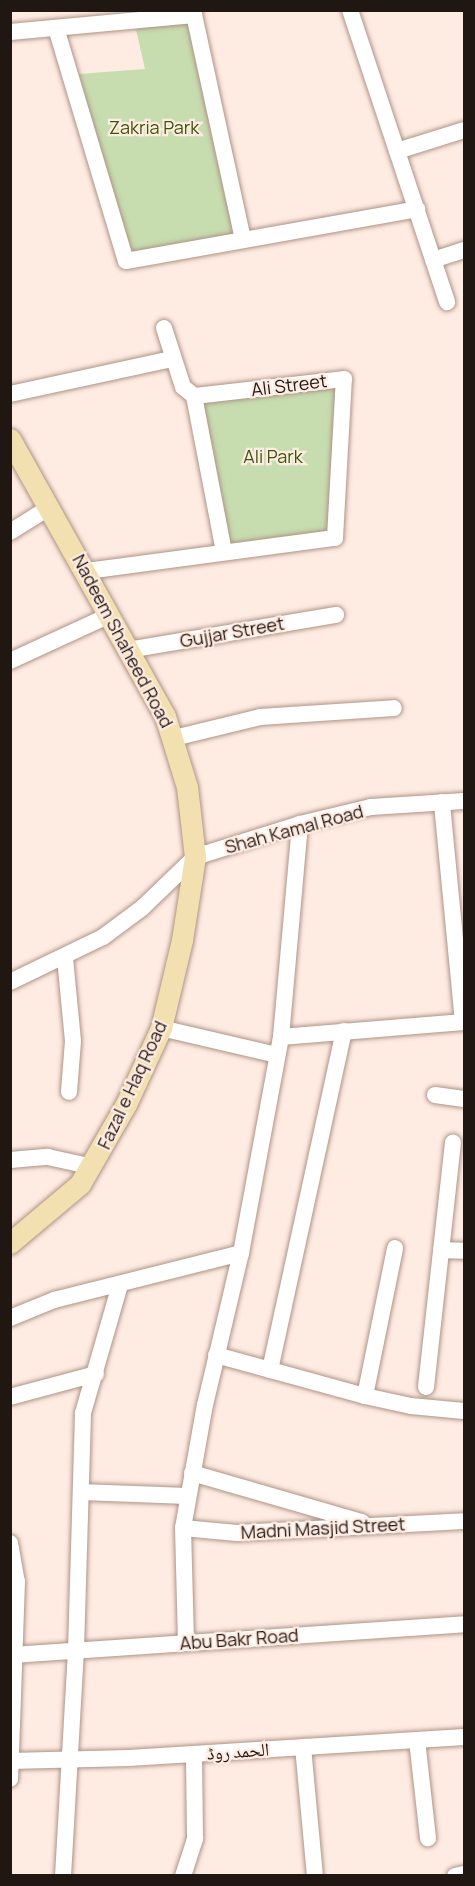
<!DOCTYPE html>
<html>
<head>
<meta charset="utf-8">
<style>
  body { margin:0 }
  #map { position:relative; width:475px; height:1886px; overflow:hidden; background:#feebe2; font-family:Manrope,"Noto Naskh Arabic",sans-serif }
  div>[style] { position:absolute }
  .green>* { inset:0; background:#c7dcaf }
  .roads { filter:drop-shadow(0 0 2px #af9386) drop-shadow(0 0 2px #af9386) }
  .minor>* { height:16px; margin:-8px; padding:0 8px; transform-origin:8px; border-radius:8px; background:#fff }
  .major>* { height:21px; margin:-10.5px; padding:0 10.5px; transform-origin:10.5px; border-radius:10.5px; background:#f2e0b0 }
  span { translate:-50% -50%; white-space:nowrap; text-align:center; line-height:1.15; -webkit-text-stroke:4.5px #feebe2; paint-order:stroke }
  .park-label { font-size:18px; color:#3c5608 }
  .street-label { font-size:18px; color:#211712 }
  .frame { position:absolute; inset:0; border:12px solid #211712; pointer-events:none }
</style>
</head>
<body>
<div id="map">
  <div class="green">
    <i style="clip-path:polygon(190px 18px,238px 236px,128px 256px,79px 74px,145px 69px,135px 25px)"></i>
    <i style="clip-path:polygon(344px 379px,335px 538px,224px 552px,194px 396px)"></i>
  </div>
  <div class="roads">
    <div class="minor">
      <i style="left:193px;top:10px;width:235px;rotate:77.7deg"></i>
      <i style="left:350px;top:10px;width:308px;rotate:71.6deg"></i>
      <i style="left:56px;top:28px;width:243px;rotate:73.3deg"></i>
      <i style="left:126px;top:261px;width:296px;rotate:-10.1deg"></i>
      <i style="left:10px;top:32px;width:185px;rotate:-5.3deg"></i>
      <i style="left:397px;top:151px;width:70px;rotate:-17.4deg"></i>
      <i style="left:433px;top:260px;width:33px;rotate:-18deg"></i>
      <i style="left:164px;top:328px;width:62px;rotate:72.1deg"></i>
      <i style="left:183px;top:387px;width:14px;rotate:39deg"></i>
      <i style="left:10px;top:394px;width:166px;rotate:-12.2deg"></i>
      <i style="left:10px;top:532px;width:47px;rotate:-32deg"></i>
      <i style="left:87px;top:571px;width:250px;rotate:-7.6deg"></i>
      <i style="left:335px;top:538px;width:159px;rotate:-86.8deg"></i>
      <i style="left:344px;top:379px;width:151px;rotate:173.5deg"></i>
      <i style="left:194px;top:396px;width:159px;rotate:79.1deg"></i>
      <i style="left:128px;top:650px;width:211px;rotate:-9.6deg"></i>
      <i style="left:10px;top:661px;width:110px;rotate:-24.7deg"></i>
      <i style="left:174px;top:738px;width:89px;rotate:-13.7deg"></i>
      <i style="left:260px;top:717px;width:134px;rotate:-3.8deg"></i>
      <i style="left:65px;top:958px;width:83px;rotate:84.5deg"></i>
      <i style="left:73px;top:1041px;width:51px;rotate:94.5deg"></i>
      <i style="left:10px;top:982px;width:103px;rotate:-25.8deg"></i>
      <i style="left:103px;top:937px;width:49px;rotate:-36.6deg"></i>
      <i style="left:142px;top:908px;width:74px;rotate:-43.9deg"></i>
      <i style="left:195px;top:857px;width:110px;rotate:-17.4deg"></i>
      <i style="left:300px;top:824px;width:73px;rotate:-13.5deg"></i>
      <i style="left:371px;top:807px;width:93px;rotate:-3.7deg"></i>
      <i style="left:161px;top:1028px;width:119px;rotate:13.1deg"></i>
      <i style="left:281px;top:1037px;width:183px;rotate:-4.7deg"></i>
      <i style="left:463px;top:1022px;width:221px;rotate:-95.5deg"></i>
      <i style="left:435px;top:1095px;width:29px;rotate:8deg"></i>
      <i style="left:10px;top:1160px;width:38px;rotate:-5deg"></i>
      <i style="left:48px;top:1157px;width:46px;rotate:12.5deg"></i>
      <i style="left:441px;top:1250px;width:23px;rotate:2deg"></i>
      <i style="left:10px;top:1318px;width:48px;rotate:-22.2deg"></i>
      <i style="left:54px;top:1300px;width:193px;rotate:-14.1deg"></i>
      <i style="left:216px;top:1355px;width:155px;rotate:15.4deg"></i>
      <i style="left:365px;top:1396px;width:47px;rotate:12.3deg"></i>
      <i style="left:411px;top:1406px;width:53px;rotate:5.4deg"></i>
      <i style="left:270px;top:1370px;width:347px;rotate:-77.7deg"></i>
      <i style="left:426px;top:1387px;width:246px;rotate:-83.7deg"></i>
      <i style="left:365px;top:1396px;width:151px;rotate:-78.5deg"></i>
      <i style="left:10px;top:1397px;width:89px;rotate:-15deg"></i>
      <i style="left:192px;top:1473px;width:177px;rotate:16.1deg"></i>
      <i style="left:81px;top:1492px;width:107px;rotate:2.1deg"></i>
      <i style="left:183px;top:1528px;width:54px;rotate:5.3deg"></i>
      <i style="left:237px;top:1533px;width:227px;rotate:-3deg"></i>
      <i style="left:10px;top:1543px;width:39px;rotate:80deg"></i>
      <i style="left:17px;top:1581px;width:198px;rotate:92deg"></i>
      <i style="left:186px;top:1642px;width:114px;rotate:-91.5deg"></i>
      <i style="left:183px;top:1528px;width:125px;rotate:-79.9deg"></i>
      <i style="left:205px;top:1405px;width:156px;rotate:-76.7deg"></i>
      <i style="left:241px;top:1253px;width:220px;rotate:-79.5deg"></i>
      <i style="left:281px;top:1037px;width:214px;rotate:-84.9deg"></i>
      <i style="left:13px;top:1655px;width:452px;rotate:-3.9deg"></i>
      <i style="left:417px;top:1740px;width:99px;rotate:83.6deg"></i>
      <i style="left:303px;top:1747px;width:130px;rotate:84.7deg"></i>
      <i style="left:10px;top:1761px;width:119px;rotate:-1.4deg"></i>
      <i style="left:129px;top:1758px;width:336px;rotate:-3.6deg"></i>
      <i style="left:63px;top:1876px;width:226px;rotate:-86.7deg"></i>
      <i style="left:76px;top:1650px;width:237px;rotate:-88.3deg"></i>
      <i style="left:83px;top:1413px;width:133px;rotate:-73.9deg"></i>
      <i style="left:183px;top:1876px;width:40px;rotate:-72deg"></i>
      <i style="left:195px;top:1838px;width:84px;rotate:-90.7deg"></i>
      <i style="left:455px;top:1876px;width:9px;rotate:-13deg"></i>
    </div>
    <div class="major">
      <i style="left:10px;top:439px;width:317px;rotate:60.8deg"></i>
      <i style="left:165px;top:716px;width:74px;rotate:72.8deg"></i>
      <i style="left:187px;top:787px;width:70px;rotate:83.5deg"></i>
      <i style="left:195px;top:857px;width:84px;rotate:98.9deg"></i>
      <i style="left:182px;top:940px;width:90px;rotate:103.4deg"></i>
      <i style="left:161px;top:1028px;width:84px;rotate:114.7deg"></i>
      <i style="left:126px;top:1104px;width:92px;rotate:119.9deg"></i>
      <i style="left:80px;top:1184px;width:92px;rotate:139.9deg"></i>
    </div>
  </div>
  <div class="park-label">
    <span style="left:154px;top:127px">Zakria Park</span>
    <span style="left:273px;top:456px">Ali Park</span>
  </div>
  <div class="street-label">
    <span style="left:289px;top:385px;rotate:-7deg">Ali Street</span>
    <span style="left:232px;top:632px;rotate:-10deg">Gujjar Street</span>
    <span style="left:123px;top:641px;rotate:62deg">Nadeem Shaheed Road</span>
    <span style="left:294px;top:829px;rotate:-15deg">Shah Kamal Road</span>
    <span style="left:132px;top:1085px;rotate:-65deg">Fazal e Haq Road</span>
    <span style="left:323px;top:1528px;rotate:-3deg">Madni Masjid Street</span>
    <span style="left:239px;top:1639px;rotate:-4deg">Abu Bakr Road</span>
    <span style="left:238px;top:1751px;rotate:-4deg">الحمد روڈ</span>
  </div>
  <div class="frame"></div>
</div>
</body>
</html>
